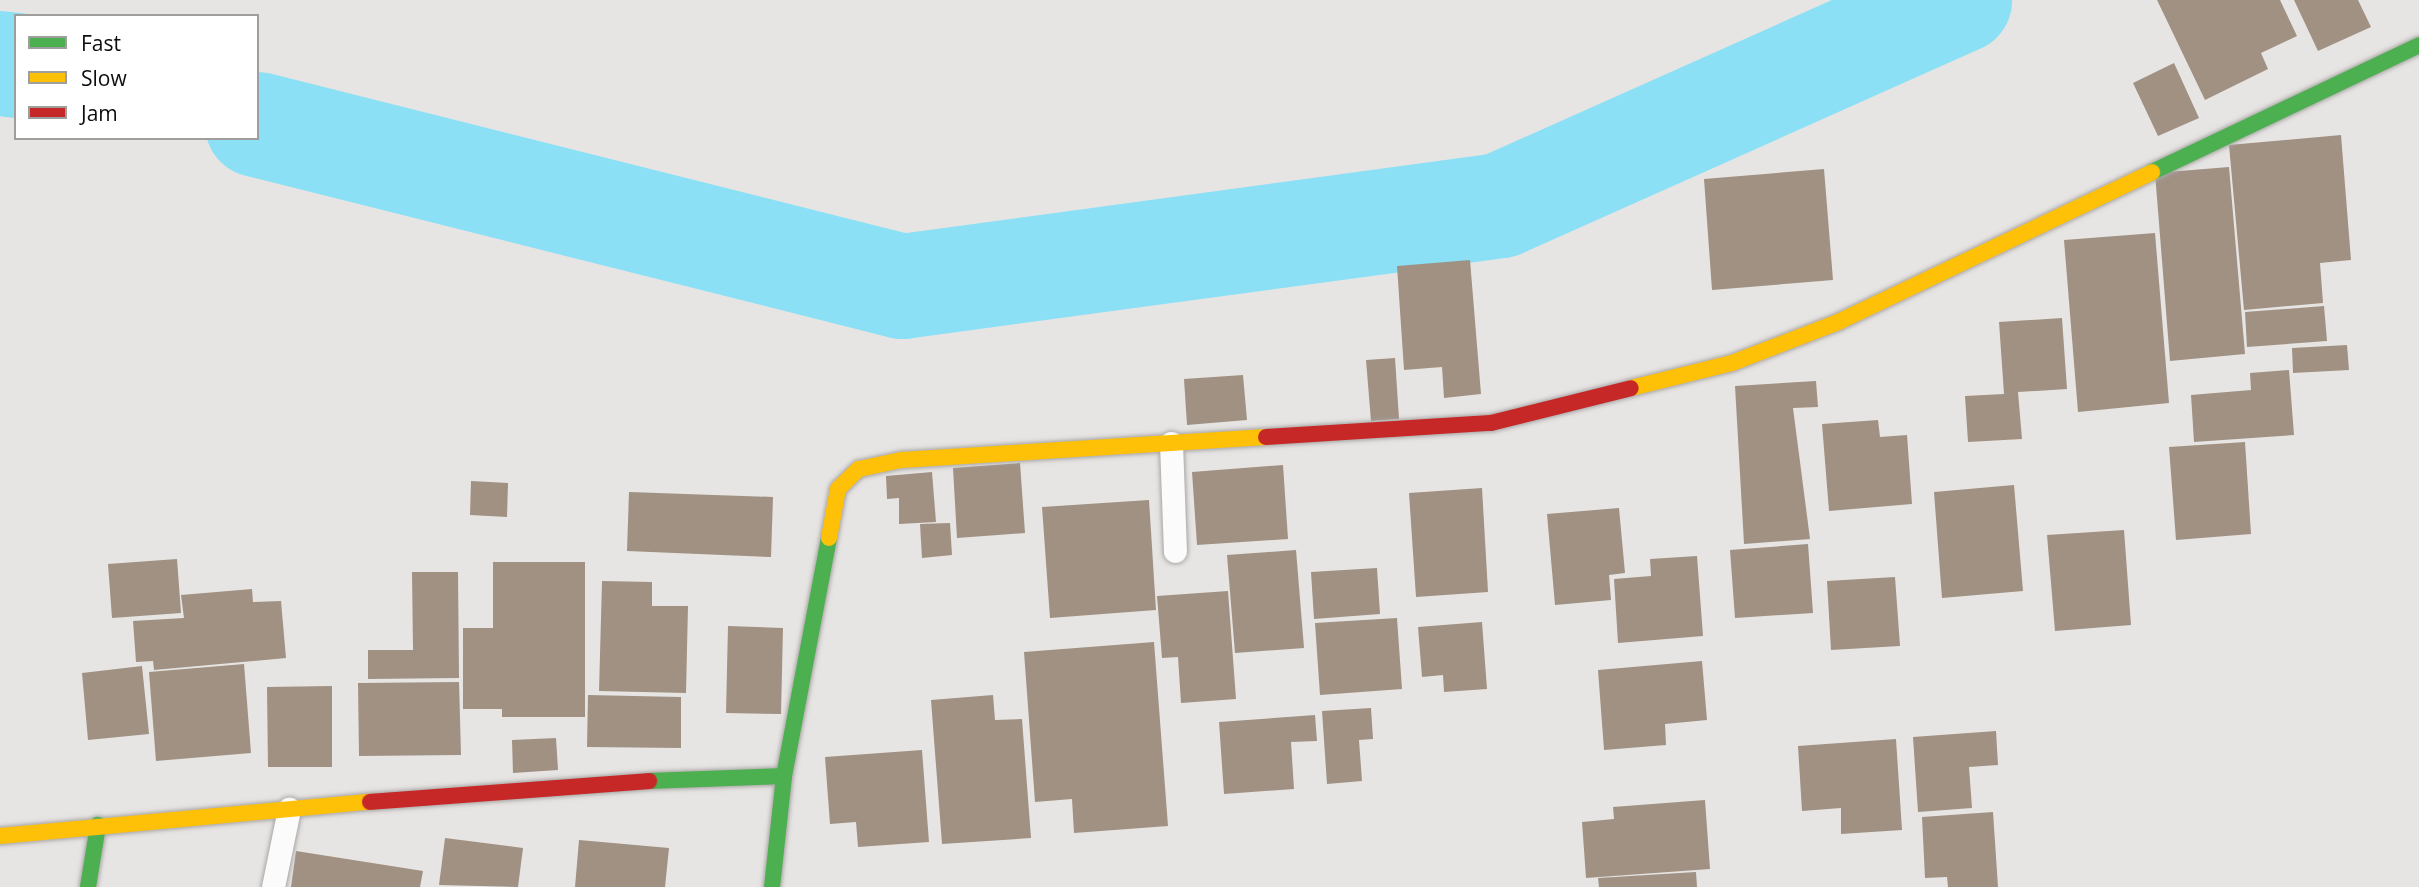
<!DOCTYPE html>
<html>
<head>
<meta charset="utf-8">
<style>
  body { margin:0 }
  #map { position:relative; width:2419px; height:887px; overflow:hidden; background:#e7e5e3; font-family:"Open Sans",sans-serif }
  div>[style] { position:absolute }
  .river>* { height:105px; margin:-52.5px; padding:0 52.5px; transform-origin:52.5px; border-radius:52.5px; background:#8be0f6 }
  .building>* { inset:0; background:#a09183 }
  .roads { filter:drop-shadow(0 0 2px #a9a7a6) drop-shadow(0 0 2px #a9a7a6) }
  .lane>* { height:23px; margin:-11.5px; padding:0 11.5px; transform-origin:11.5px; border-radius:11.5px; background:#fbfbfb }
  .fast>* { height:16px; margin:-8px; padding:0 8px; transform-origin:8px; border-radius:8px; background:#4caf50 }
  .slow>* { height:16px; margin:-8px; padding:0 8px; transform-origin:8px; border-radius:8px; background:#ffc107 }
  .jam>* { height:16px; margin:-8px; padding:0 8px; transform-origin:8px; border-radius:8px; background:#c62828 }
  span { translate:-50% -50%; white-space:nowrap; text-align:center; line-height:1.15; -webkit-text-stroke:5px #fff; paint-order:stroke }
  .legend { position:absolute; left:14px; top:14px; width:245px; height:126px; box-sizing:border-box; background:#fff; border:2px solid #9e9e9d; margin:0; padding:9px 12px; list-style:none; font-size:21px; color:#0d0c0b }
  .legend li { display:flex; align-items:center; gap:14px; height:35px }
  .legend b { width:35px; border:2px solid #9e9e9d }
</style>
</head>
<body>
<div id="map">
  <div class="river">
    <i style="left:0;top:63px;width:16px;rotate:7deg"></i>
    <i style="left:257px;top:124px;width:665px;rotate:14.1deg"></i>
    <i style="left:902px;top:286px;width:603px;rotate:-7.71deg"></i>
    <i style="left:1500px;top:205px;width:503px;rotate:-24.07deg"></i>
  </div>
  <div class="building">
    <i style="clip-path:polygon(2157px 0,2280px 0,2297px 36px,2261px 53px,2268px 69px,2205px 100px)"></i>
    <i style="clip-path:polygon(2294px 0,2358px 0,2371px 27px,2318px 51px)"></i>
    <i style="clip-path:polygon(2174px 63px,2199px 118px,2158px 136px,2133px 83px)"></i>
    <i style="clip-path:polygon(2341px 135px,2351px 260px,2320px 263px,2323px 303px,2244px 310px,2229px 145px)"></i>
    <i style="clip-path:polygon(2229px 167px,2245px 354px,2170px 361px,2155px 173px)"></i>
    <i style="clip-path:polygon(1824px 169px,1833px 280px,1712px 290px,1704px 179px)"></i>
    <i style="clip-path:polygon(2155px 233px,2169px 403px,2078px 412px,2064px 240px)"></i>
    <i style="clip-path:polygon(1470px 260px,1481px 394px,1444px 398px,1442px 367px,1404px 370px,1397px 266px)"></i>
    <i style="clip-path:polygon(2324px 306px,2327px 341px,2247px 347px,2245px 312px)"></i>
    <i style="clip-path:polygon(2062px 318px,2067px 389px,2018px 392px,2022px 439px,1968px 442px,1965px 396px,2004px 394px,1999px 322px)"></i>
    <i style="clip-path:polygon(2347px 345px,2349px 370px,2293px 373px,2292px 348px)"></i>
    <i style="clip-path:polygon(1395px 358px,1399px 419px,1371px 421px,1366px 360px)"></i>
    <i style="clip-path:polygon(2289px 370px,2294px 435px,2194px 442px,2191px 395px,2251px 390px,2250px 373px)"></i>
    <i style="clip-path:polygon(1243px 375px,1247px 420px,1187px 425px,1184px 379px)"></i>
    <i style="clip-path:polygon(1816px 381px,1818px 407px,1793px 408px,1810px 539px,1744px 544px,1735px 386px)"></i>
    <i style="clip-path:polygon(1878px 420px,1880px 437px,1907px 435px,1912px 504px,1829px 511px,1822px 424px)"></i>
    <i style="clip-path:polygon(2245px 442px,2251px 534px,2176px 540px,2169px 447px)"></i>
    <i style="clip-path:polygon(1020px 463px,1025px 533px,957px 538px,953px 468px)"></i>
    <i style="clip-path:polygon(1283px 465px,1288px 539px,1197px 545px,1192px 472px)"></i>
    <i style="clip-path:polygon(932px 472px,936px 522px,899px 524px,899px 498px,887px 499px,886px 476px)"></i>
    <i style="clip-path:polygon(471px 481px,508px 483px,507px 517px,470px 515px)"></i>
    <i style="clip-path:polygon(2014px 485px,2023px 591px,1942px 598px,1934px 492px)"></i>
    <i style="clip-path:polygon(1482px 488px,1488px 592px,1416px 597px,1409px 493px)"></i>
    <i style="clip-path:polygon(629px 492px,773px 497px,771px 557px,627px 551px)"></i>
    <i style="clip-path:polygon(1149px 500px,1156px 610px,1050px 618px,1042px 507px)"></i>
    <i style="clip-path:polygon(1619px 508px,1625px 573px,1609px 575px,1611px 600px,1555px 605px,1547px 514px)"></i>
    <i style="clip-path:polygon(950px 523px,952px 555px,922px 558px,920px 524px)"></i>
    <i style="clip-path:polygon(2124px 530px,2131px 625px,2055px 631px,2047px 535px)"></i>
    <i style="clip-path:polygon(1808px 544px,1813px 613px,1735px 618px,1730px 550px)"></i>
    <i style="clip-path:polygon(1296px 550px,1304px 648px,1235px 653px,1227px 555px)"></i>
    <i style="clip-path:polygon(1697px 556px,1703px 636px,1618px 643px,1614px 579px,1651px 576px,1650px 559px)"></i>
    <i style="clip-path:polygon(177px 559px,181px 613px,112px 618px,108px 564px)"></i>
    <i style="clip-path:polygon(493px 562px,585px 562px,585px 717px,502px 717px,502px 709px,463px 709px,463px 628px,493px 628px)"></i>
    <i style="clip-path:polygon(1377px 568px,1380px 614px,1314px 619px,1311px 572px)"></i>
    <i style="clip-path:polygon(412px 572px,458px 572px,459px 678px,368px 679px,368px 650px,413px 650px)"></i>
    <i style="clip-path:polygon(1895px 577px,1900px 646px,1831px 650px,1827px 581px)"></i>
    <i style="clip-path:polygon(602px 581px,652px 582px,652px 606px,688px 606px,686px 693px,599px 691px)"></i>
    <i style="clip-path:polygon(252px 589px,253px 602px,281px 601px,286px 658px,154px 670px,153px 661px,136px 662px,133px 621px,184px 618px,181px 595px)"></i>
    <i style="clip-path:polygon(1228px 591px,1236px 699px,1181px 703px,1178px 657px,1162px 658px,1157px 596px)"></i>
    <i style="clip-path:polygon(1397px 618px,1402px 689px,1320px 695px,1315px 623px)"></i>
    <i style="clip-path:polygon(1482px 622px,1487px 689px,1444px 692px,1443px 675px,1422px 677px,1418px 627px)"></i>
    <i style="clip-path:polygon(728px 626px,783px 628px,781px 714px,726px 713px)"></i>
    <i style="clip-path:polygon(1154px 642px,1168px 826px,1074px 833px,1072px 799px,1035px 802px,1024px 652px)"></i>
    <i style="clip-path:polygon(1702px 661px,1707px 720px,1665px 724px,1666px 745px,1604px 750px,1598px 670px)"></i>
    <i style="clip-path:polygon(244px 664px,251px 753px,156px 761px,149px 672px)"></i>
    <i style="clip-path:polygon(142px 666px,149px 734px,88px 740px,82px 673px)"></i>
    <i style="clip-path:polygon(459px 682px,461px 755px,359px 756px,358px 683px)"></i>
    <i style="clip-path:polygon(332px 686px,332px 767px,268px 767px,267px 687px)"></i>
    <i style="clip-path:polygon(588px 695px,681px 697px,681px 748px,587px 747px)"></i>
    <i style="clip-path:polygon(993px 695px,995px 720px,1022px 719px,1031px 838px,942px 844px,931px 700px)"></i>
    <i style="clip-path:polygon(1371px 708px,1373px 739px,1359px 740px,1362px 781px,1327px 784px,1322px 711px)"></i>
    <i style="clip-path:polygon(1315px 715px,1317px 741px,1291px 742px,1294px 789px,1224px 794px,1219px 722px)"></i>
    <i style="clip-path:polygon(1996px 731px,1998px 765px,1969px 767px,1972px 808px,1918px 812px,1913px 737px)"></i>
    <i style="clip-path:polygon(556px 738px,558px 770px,513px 773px,512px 740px)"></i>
    <i style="clip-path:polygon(1896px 739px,1902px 830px,1841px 834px,1841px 808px,1802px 811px,1798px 746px)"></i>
    <i style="clip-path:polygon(922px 750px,929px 842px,858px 847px,856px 822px,830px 824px,825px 757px)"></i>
    <i style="clip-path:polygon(1705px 800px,1710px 869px,1586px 878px,1582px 822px,1614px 819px,1613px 807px)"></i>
    <i style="clip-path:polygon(1993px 812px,1998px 887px,1948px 887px,1947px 877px,1925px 878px,1922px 817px)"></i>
    <i style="clip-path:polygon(445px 838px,523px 848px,518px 887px,439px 885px)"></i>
    <i style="clip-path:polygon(579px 840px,669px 848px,665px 887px,575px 887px)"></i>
    <i style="clip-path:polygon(296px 851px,423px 871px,420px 887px,291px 887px)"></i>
    <i style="clip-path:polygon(1696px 872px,1697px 887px,1599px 887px,1598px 878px)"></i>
  </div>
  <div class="roads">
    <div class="lane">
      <i style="left:1171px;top:443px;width:108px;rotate:87.9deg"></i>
      <i style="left:273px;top:887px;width:80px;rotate:-78.4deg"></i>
    </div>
    <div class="fast">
      <i style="left:2152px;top:172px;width:296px;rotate:-25.4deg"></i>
      <i style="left:649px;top:781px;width:135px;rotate:-2.1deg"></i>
      <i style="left:88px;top:887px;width:63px;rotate:-80.8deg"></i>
      <i style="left:772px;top:887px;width:112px;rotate:-83.8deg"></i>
      <i style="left:784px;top:776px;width:242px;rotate:-79.3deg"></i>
    </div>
    <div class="slow">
      <i style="left:1631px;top:388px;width:104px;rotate:-13.9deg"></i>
      <i style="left:1732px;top:363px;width:114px;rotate:-21.1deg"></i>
      <i style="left:1838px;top:322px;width:348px;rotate:-25.5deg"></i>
      <i style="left:829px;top:538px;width:50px;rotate:-79.6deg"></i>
      <i style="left:838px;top:489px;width:29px;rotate:-44deg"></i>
      <i style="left:859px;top:469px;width:43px;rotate:-12.1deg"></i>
      <i style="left:901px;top:460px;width:366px;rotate:-3.6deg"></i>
      <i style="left:0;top:836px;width:372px;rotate:-5.3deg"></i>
    </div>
    <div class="jam">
      <i style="left:1266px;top:437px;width:225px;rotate:-3.6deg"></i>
      <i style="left:1491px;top:423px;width:144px;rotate:-14deg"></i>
      <i style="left:370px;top:802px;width:280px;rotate:-4.3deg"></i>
    </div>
  </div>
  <ul class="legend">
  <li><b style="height:9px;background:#4caf50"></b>Fast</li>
  <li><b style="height:9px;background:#ffc107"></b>Slow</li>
  <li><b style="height:9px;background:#c62828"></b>Jam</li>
  </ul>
</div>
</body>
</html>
